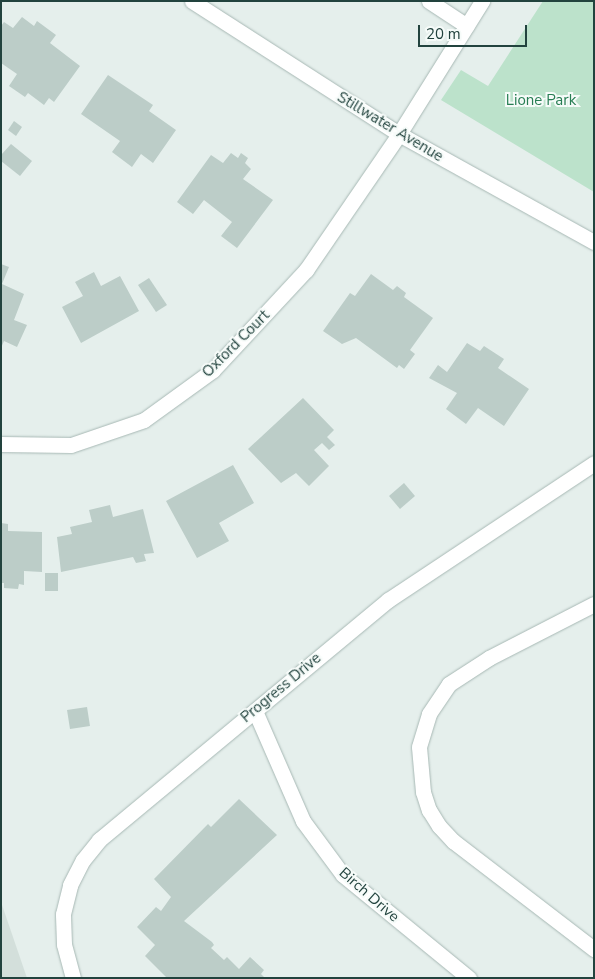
<!DOCTYPE html>
<html>
<head>
<meta charset="utf-8">
<style>
  body { margin:0 }
  #map { position:relative; width:595px; height:979px; overflow:hidden; background:#e5efec; font-family:"Nunito Sans",sans-serif }
  div>[style] { position:absolute }
  .built>* { inset:0; background:#d3dfdb }
  .green>* { inset:0; background:#bce2cb }
  .building>* { inset:0; background:#bccdc8 }
  .roads { filter:drop-shadow(0 0 1px #a7b8b4) drop-shadow(0 0 1px #a7b8b4) }
  .service>* { height:15px; margin:-7.5px; padding:0 7.5px; transform-origin:7.5px; border-radius:7.5px; background:#fff }
  .minor>* { height:15px; margin:-7.5px; padding:0 7.5px; transform-origin:7.5px; border-radius:7.5px; background:#fff }
  .secondary>* { height:15px; margin:-7.5px; padding:0 7.5px; transform-origin:7.5px; border-radius:7.5px; background:#fff }
  span { translate:-50% -50%; white-space:nowrap; text-align:center; line-height:1.15; -webkit-text-stroke:4px #f6fbf9; paint-order:stroke }
  .park-label { font-size:15px; color:#287e54 }
  .street-label { font-size:15px; color:#22433e }
  .frame { position:absolute; inset:0; border:2px solid #22433e; pointer-events:none }
  .scale { position:absolute; left:418px; top:25px; width:109px; height:22px; box-sizing:border-box; border:2px solid #22433e; border-top:0; padding-left:6px; font-size:15px; line-height:18px; white-space:nowrap; color:#22433e; -webkit-text-stroke:4px #f6fbf9; paint-order:stroke }
</style>
</head>
<body>
<div id="map">
  <div class="built">
    <i style="clip-path:polygon(1px 902px,27px 978px,1px 978px)"></i>
  </div>
  <div class="green">
    <i style="clip-path:polygon(543px 1px,594px 1px,594px 192px,441px 100px,461px 70px,488px 86px)"></i>
  </div>
  <div class="building">
    <i style="clip-path:polygon(22px 17px,34px 26px,37px 21px,56px 35px,50px 43px,80px 66px,54px 102px,49px 98px,44px 105px,28px 93px,25px 97px,9px 86px,17px 74px,1px 63px,1px 26px,4px 22px,13px 28px)"></i>
    <i style="clip-path:polygon(108px 75px,153px 105px,149px 111px,176px 130px,153px 163px,141px 154px,132px 167px,112px 152px,120px 141px,81px 114px)"></i>
    <i style="clip-path:polygon(14px 121px,22px 127px,16px 136px,8px 130px)"></i>
    <i style="clip-path:polygon(11px 144px,32px 161px,20px 176px,1px 161px,1px 155px)"></i>
    <i style="clip-path:polygon(231px 153px,238px 158px,241px 153px,248px 158px,245px 163px,251px 169px,243px 179px,273px 200px,237px 248px,221px 236px,232px 222px,204px 200px,193px 214px,177px 202px,211px 155px,223px 163px)"></i>
    <i style="clip-path:polygon(1px 264px,9px 267px,2px 284px,24px 294px,14px 320px,27px 325px,17px 347px,4px 341px,1px 348px)"></i>
    <i style="clip-path:polygon(94px 272px,101px 286px,120px 276px,139px 311px,81px 343px,62px 307px,83px 296px,75px 282px)"></i>
    <i style="clip-path:polygon(371px 274px,393px 290px,397px 286px,406px 293px,404px 297px,433px 318px,410px 350px,415px 354px,404px 369px,399px 365px,397px 368px,356px 338px,342px 344px,323px 331px,350px 293px,355px 296px)"></i>
    <i style="clip-path:polygon(149px 278px,167px 305px,156px 312px,138px 285px)"></i>
    <i style="clip-path:polygon(467px 343px,480px 351px,484px 346px,504px 359px,498px 368px,529px 389px,504px 426px,478px 408px,466px 424px,446px 409px,457px 393px,429px 378px,438px 365px,447px 372px)"></i>
    <i style="clip-path:polygon(303px 398px,334px 430px,327px 437px,335px 445px,329px 450px,322px 443px,314px 450px,329px 466px,309px 486px,296px 473px,281px 483px,248px 449px)"></i>
    <i style="clip-path:polygon(233px 465px,254px 503px,219px 523px,229px 541px,197px 558px,166px 501px)"></i>
    <i style="clip-path:polygon(404px 483px,415px 496px,400px 509px,389px 496px)"></i>
    <i style="clip-path:polygon(110px 505px,113px 517px,143px 509px,154px 553px,144px 554px,146px 561px,136px 563px,133px 557px,61px 572px,57px 537px,72px 534px,70px 527px,92px 522px,89px 510px)"></i>
    <i style="clip-path:polygon(1px 523px,8px 524px,8px 531px,42px 532px,42px 572px,24px 571px,24px 585px,19px 584px,18px 589px,4px 588px,4px 583px,1px 583px)"></i>
    <i style="clip-path:polygon(45px 573px,58px 573px,58px 591px,45px 591px)"></i>
    <i style="clip-path:polygon(87px 707px,90px 726px,70px 729px,67px 710px)"></i>
    <i style="clip-path:polygon(239px 799px,277px 835px,184px 921px,212px 942px,214px 945px,211px 948px,224px 960px,227px 957px,239px 969px,250px 957px,264px 970px,261px 974px,265px 978px,167px 978px,145px 956px,155px 945px,137px 927px,156px 907px,161px 911px,171px 897px,154px 879px,208px 824px,211px 827px)"></i>
  </div>
  <div class="roads">
    <div class="service">
      <i style="left:429px;top:1px;width:45px;rotate:33.3deg"></i>
      <i style="left:399px;top:134px;width:157px;rotate:-58deg"></i>
      <i style="left:594px;top:604px;width:118px;rotate:152.8deg"></i>
      <i style="left:489px;top:658px;width:48px;rotate:147deg"></i>
      <i style="left:449px;top:684px;width:36px;rotate:124deg"></i>
      <i style="left:429px;top:714px;width:34px;rotate:107deg"></i>
      <i style="left:419px;top:747px;width:45px;rotate:84.9deg"></i>
      <i style="left:423px;top:792px;width:19px;rotate:72deg"></i>
      <i style="left:429px;top:810px;width:19px;rotate:58deg"></i>
      <i style="left:439px;top:826px;width:21px;rotate:47deg"></i>
      <i style="left:453px;top:841px;width:178px;rotate:37.5deg"></i>
    </div>
    <div class="minor">
      <i style="left:1px;top:444px;width:70px;rotate:0.8deg"></i>
      <i style="left:71px;top:445px;width:77px;rotate:-18.9deg"></i>
      <i style="left:144px;top:420px;width:85px;rotate:-35.9deg"></i>
      <i style="left:213px;top:370px;width:137px;rotate:-47.1deg"></i>
      <i style="left:306px;top:270px;width:165px;rotate:-55.6deg"></i>
      <i style="left:255px;top:711px;width:120px;rotate:66.4deg"></i>
      <i style="left:303px;top:821px;width:67px;rotate:53.5deg"></i>
      <i style="left:343px;top:875px;width:163px;rotate:39.3deg"></i>
      <i style="left:73px;top:978px;width:35px;rotate:-105deg"></i>
      <i style="left:64px;top:944px;width:30px;rotate:-92deg"></i>
      <i style="left:63px;top:914px;width:30px;rotate:-76deg"></i>
      <i style="left:70px;top:885px;width:28px;rotate:-63deg"></i>
      <i style="left:83px;top:860px;width:26px;rotate:-51deg"></i>
      <i style="left:99px;top:840px;width:376px;rotate:-39.7deg"></i>
      <i style="left:388px;top:600px;width:247px;rotate:-33.6deg"></i>
    </div>
    <div class="secondary">
      <i style="left:192px;top:1px;width:246px;rotate:32.7deg"></i>
      <i style="left:399px;top:134px;width:223px;rotate:29deg"></i>
    </div>
  </div>
  <div class="park-label">
    <span style="left:541px;top:101px">Lione Park</span>
  </div>
  <div class="street-label">
    <span style="left:390px;top:127px;rotate:31deg">Stillwater Avenue</span>
    <span style="left:236px;top:344px;rotate:-45deg">Oxford Court</span>
    <span style="left:281px;top:688px;rotate:-40deg">Progress Drive</span>
    <span style="left:369px;top:895px;rotate:41deg">Birch Drive</span>
  </div>
  <div class="frame"></div>
  <div class="scale">20 m</div>
</div>
</body>
</html>
